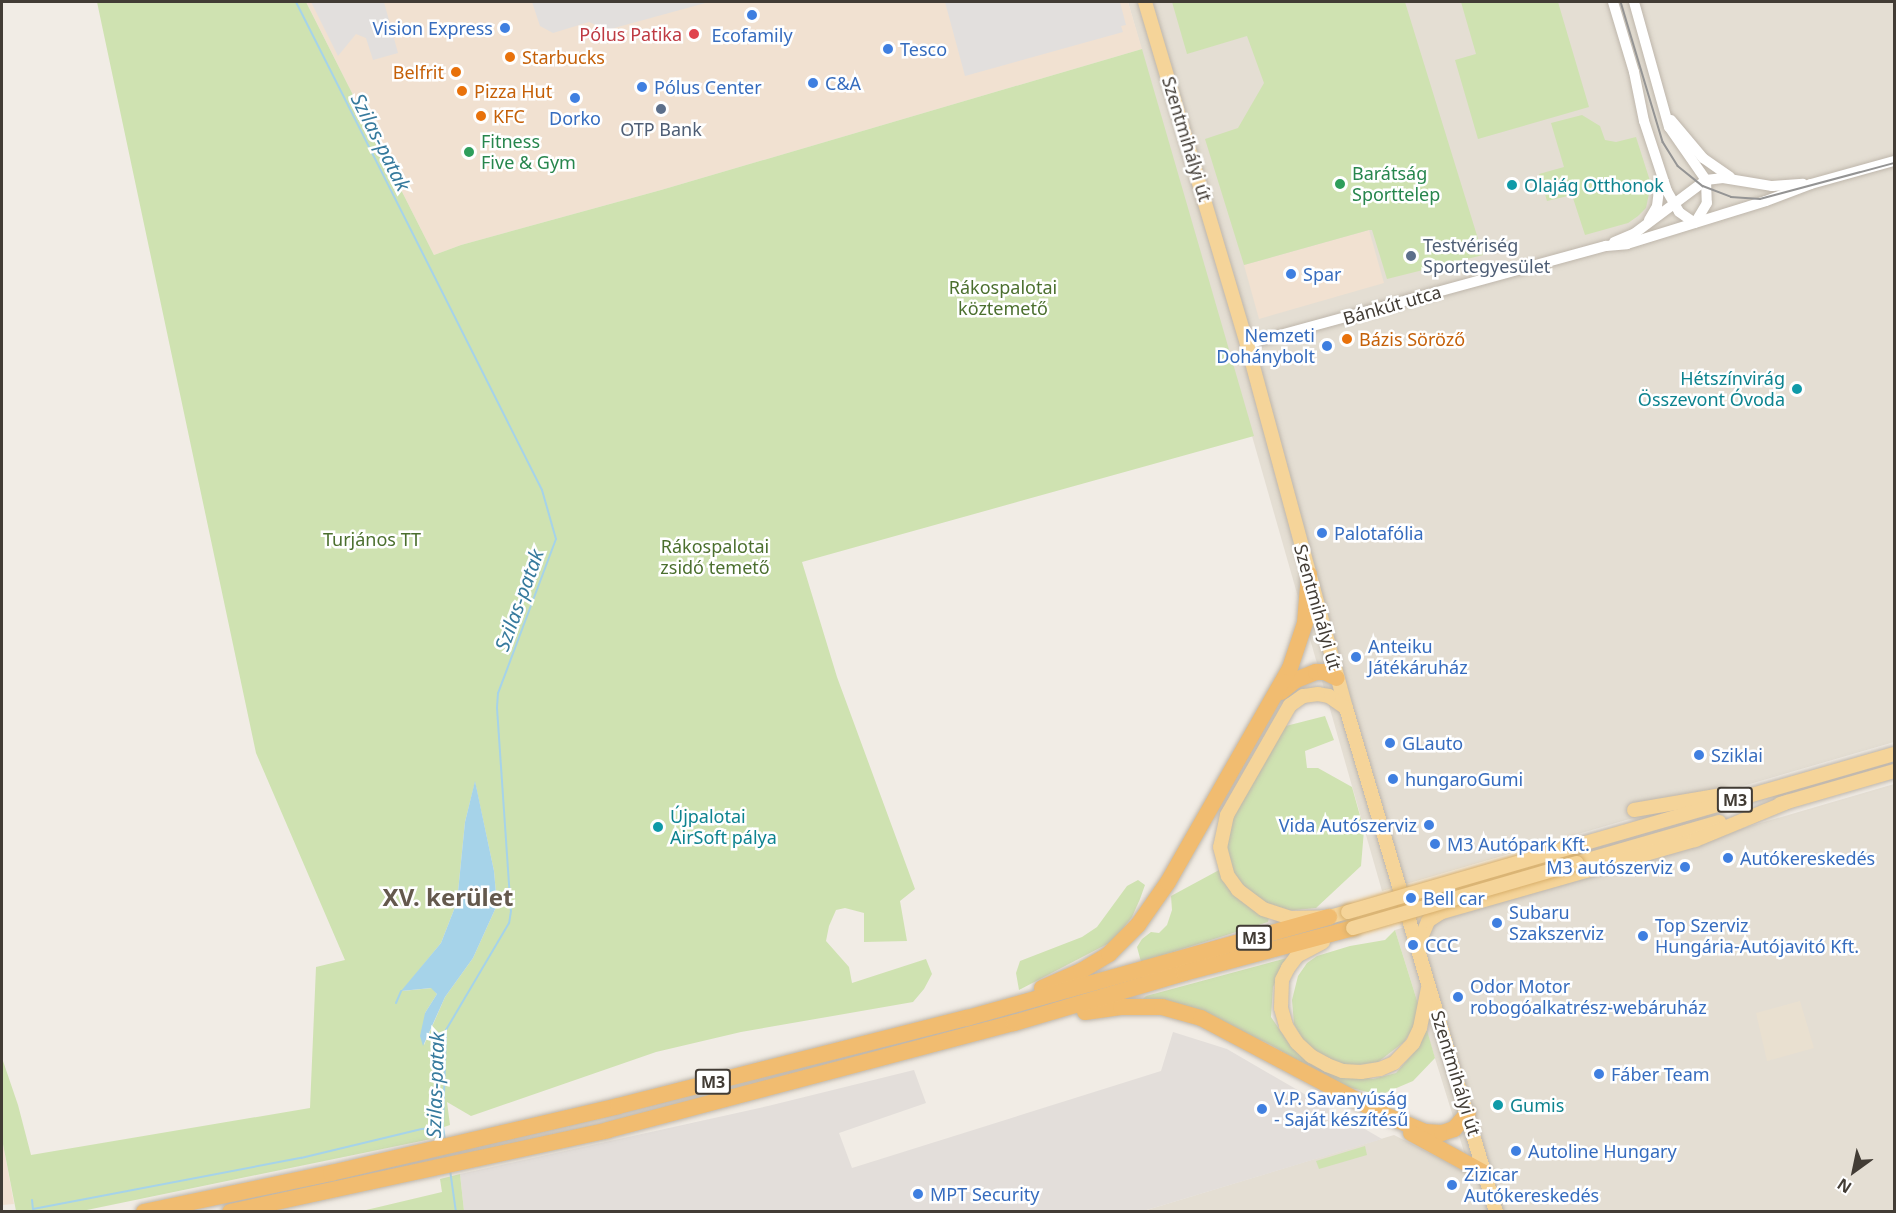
<!DOCTYPE html>
<html>
<head>
<meta charset="utf-8">
<style>
  body { margin:0 }
  #map { position:relative; width:1896px; height:1213px; overflow:hidden; background:#f1ece5; font-family:"Noto Sans",sans-serif }
  div>[style] { position:absolute }
  .residential>* { inset:0; background:#e4ded3 }
  .commercial>* { inset:0; background:#f1e1d1 }
  .industrial>* { inset:0; background:#e3deda }
  .education>* { inset:0; background:#e9e0d0 }
  .green>* { inset:0; background:#cfe2b1 }
  .parking>* { inset:0; background:#e2dfdd }
  .water>* { inset:0; background:#a6d3e9 }
  .stream>* { height:2px; margin:-1px; padding:0 1px; transform-origin:1px; border-radius:1px; background:#a6d3e9 }
  .roads { filter:drop-shadow(0 0 2px #beb6ab) drop-shadow(0 0 2px #beb6ab) }
  .minor>* { height:10px; margin:-5px; padding:0 5px; transform-origin:5px; border-radius:5px; background:#fff }
  .major>* { height:14px; margin:-7px; padding:0 7px; transform-origin:7px; border-radius:7px; background:#f5d499 }
  .highway>* { height:16px; margin:-8px; padding:0 8px; transform-origin:8px; border-radius:8px; background:#f1bc70 }
  .tram>* { height:1.5px; margin:-0.75px; padding:0 0.75px; transform-origin:0.75px; border-radius:0.75px; background:#949494 }
  .bridges { filter:drop-shadow(0 0 2px #d8af6b) drop-shadow(0 0 2px #d8af6b) }
  .major-bridge>* { height:14px; margin:-7px; padding:0 7px; transform-origin:7px; border-radius:7px; background:#f5d499 }
  .dots>* { width:16px; height:16px; translate:-50% -50%; box-sizing:border-box; border:3px solid #fff; border-radius:50% }
  span { translate:-50% -50%; white-space:nowrap; text-align:center; line-height:1.15; -webkit-text-stroke:5px #fff; paint-order:stroke }
  .shield-label span { padding:2px 4px; background:#fff; border:2px solid; border-radius:4px; -webkit-text-stroke-width:0 }
  .shield-label { font-size:16px; color:#423c35; font-weight:700 }
  .shop-label { font-size:18px; color:#366cbe }
  .right { translate:-100% -50%; text-align:right }
  .left { translate:0 -50%; text-align:left }
  .health-label { font-size:18px; color:#be3a42 }
  .food-label { font-size:18px; color:#c56008 }
  .service-label { font-size:18px; color:#4e5e75 }
  .street-label { font-size:18px; color:#423c35 }
  .leisure-label { font-size:18px; color:#27864d }
  .culture-label { font-size:18px; color:#0d838f }
  .park-label { font-size:18px; color:#4b6f2e }
  .water-label { font-size:20px; color:#367a9d; font-style:italic }
  .district-label { font-size:24px; color:#64594d; font-weight:700 }
  .frame { position:absolute; inset:0; border:3px solid #423c35; pointer-events:none }
  .north { position:absolute; left:1824px; top:1141px; width:60px; height:60px; -webkit-text-stroke:4px #fff; paint-order:stroke; rotate:213deg; font-size:16px; font-weight:700; line-height:24px; text-align:center; color:#423c35 }
  .north::after { content:''; display:block; margin:auto; width:21px; height:27px; background:#423c35; clip-path:polygon(50% 0,100% 100%,50% 72%,0 100%) }
</style>
</head>
<body>
<div id="map">
  <div class="residential">
    <i style="clip-path:polygon(1128px 2px,1894px 2px,1894px 742px,1382px 891px)"></i>
    <i style="clip-path:polygon(1894px 784px,1894px 1211px,1140px 1212px,1394px 1135px,1471px 1174px,1395px 930px)"></i>
  </div>
  <div class="commercial">
    <i style="clip-path:polygon(306px 2px,1128px 2px,1142px 49px,661px 190px,461px 245px,434px 255px)"></i>
    <i style="clip-path:polygon(1369px 230px,1384px 283px,1259px 319px,1244px 265px)"></i>
    <i style="clip-path:polygon(2px 1139px,11px 1187px,14px 1204px,2px 1205px)"></i>
  </div>
  <div class="industrial">
    <i style="clip-path:polygon(1173px 1032px,1227px 1049px,1382px 1139px,1140px 1212px,464px 1211px,460px 1174px,768px 1106px,914px 1070px,926px 1103px,839px 1133px,852px 1168px,1161px 1071px)"></i>
  </div>
  <div class="education">
    <i style="clip-path:polygon(1800px 1001px,1814px 1048px,1767px 1061px,1756px 1013px)"></i>
  </div>
  <div class="green">
    <i style="clip-path:polygon(evenodd,97px 2px,306px 2px,434px 255px,461px 245px,661px 190px,1142px 49px,1254px 436px,802px 562px,837px 677px,915px 889px,900px 901px,907px 941px,864px 942px,864px 913px,845px 908px,836px 910px,829px 926px,826px 941px,849px 967px,852px 983px,926px 959px,932px 974px,924px 989px,913px 1002px,741px 1032px,656px 1052px,471px 1116px,447px 1102px,450px 1125px,435px 1130px,436px 1138px,82px 1211px,16px 1211px,2px 1139px,2px 1058px,18px 1105px,31px 1155px,310px 1108px,316px 967px,345px 960px,256px 753px,97px 2px,475px 782px,494px 871px,497px 905px,473px 958px,445px 997px,424px 1045px,425px 1013px,437px 994px,432px 988px,402px 991px,441px 943px,457px 902px,465px 822px,475px 782px)"></i>
    <i style="clip-path:polygon(1172px 2px,1405px 2px,1483px 255px,1387px 279px,1372px 230px,1369px 230px,1244px 265px,1205px 139px,1238px 128px,1264px 83px,1247px 36px,1187px 54px)"></i>
    <i style="clip-path:polygon(1461px 2px,1558px 2px,1589px 107px,1478px 139px,1455px 60px,1476px 54px)"></i>
    <i style="clip-path:polygon(1582px 115px,1600px 126px,1605px 140px,1616px 142px,1636px 137px,1651px 184px,1646px 208px,1638px 216px,1628px 223px,1585px 235px,1572px 195px,1547px 201px,1539px 174px,1564px 167px,1551px 123px)"></i>
    <i style="clip-path:polygon(1325px 716px,1334px 740px,1305px 751px,1307px 768px,1318px 768px,1352px 787px,1364px 830px,1361px 866px,1316px 908px,1284px 911px,1246px 895px,1230px 871px,1224px 845px,1229px 820px,1278px 728px)"></i>
    <i style="clip-path:polygon(1221px 869px,1229px 887px,1244px 903px,1256px 912px,1269px 917px,1268px 922px,1141px 962px,1137px 947px,1142px 939px,1151px 932px,1159px 933px,1167px 925px,1172px 910px,1171px 896px)"></i>
    <i style="clip-path:polygon(1138px 880px,1145px 885px,1140px 899px,1132px 917px,1113px 941px,1019px 990px,1016px 973px,1020px 961px,1082px 937px,1097px 927px,1127px 886px)"></i>
    <i style="clip-path:polygon(1395px 930px,1419px 1007px,1414px 1027px,1404px 1042px,1378px 1062px,1351px 1066px,1335px 1064px,1306px 1046px,1294px 1024px,1292px 1000px,1298px 976px,1307px 963px,1317px 956px,1350px 946px,1385px 940px)"></i>
    <i style="clip-path:polygon(1287px 958px,1273px 987px,1271px 1017px,1288px 1042px,1309px 1063px,1340px 1073px,1373px 1079px,1396px 1073px,1417px 1049px,1426px 1027px,1435px 1058px,1413px 1081px,1380px 1095px,1339px 1085px,1269px 1044px,1188px 1008px,1140px 1002px,1146px 996px)"></i>
    <i style="clip-path:polygon(1365px 1146px,1367px 1155px,1319px 1169px,1316px 1161px)"></i>
    <i style="clip-path:polygon(460px 1174px,464px 1211px,362px 1211px,442px 1192px,440px 1179px)"></i>
  </div>
  <div class="parking">
    <i style="clip-path:polygon(311px 2px,384px 2px,398px 53px,373px 60px,366px 38px,356px 34px,338px 56px)"></i>
    <i style="clip-path:polygon(532px 2px,709px 2px,607px 30px,589px 22px,553px 33px,540px 26px)"></i>
    <i style="clip-path:polygon(945px 2px,1120px 2px,1126px 25px,1121px 26px,1123px 32px,965px 76px)"></i>
  </div>
  <div class="water">
    <i style="clip-path:polygon(475px 781px,494px 871px,497px 905px,473px 958px,445px 997px,423px 1046px,420px 1036px,425px 1013px,437px 994px,431px 988px,401px 991px,441px 943px,457px 902px,465px 822px)"></i>
  </div>
  <div class="stream">
    <i style="left:296px;top:2px;width:546px;rotate:63.25deg"></i>
    <i style="left:542px;top:490px;width:51px;rotate:74.1deg"></i>
    <i style="left:556px;top:539px;width:165px;rotate:110.6deg"></i>
    <i style="left:498px;top:693px;width:15px;rotate:94deg"></i>
    <i style="left:497px;top:708px;width:203px;rotate:86.1deg"></i>
    <i style="left:511px;top:911px;width:12px;rotate:99deg"></i>
    <i style="left:509px;top:923px;width:124px;rotate:120.5deg"></i>
    <i style="left:446px;top:1030px;width:97px;rotate:91.8deg"></i>
    <i style="left:443px;top:1127px;width:13px;rotate:81deg"></i>
    <i style="left:396px;top:1003px;width:13px;rotate:-67deg"></i>
    <i style="left:450px;top:1170px;width:42px;rotate:81.9deg"></i>
    <i style="left:32px;top:1200px;width:9px;rotate:84deg"></i>
    <i style="left:33px;top:1209px;width:273px;rotate:-10.8deg"></i>
    <i style="left:301px;top:1158px;width:124px;rotate:-13.5deg"></i>
    <i style="left:422px;top:1129px;width:20px;rotate:-6deg"></i>
  </div>
  <div class="roads">
    <div class="minor">
      <i style="left:1613px;top:2px;width:73px;rotate:73.3deg"></i>
      <i style="left:1634px;top:72px;width:50px;rotate:78.5deg"></i>
      <i style="left:1644px;top:121px;width:74px;rotate:71.8deg"></i>
      <i style="left:1667px;top:191px;width:24px;rotate:60deg"></i>
      <i style="left:1679px;top:212px;width:19px;rotate:35deg"></i>
      <i style="left:1634px;top:2px;width:130px;rotate:74.4deg"></i>
      <i style="left:1669px;top:127px;width:65px;rotate:55.1deg"></i>
      <i style="left:1706px;top:180px;width:23px;rotate:88deg"></i>
      <i style="left:1707px;top:203px;width:23px;rotate:121deg"></i>
      <i style="left:1671px;top:120px;width:50px;rotate:49.9deg"></i>
      <i style="left:1703px;top:158px;width:33px;rotate:35deg"></i>
      <i style="left:1649px;top:220px;width:16px;rotate:-60deg"></i>
      <i style="left:1657px;top:206px;width:25px;rotate:-83deg"></i>
      <i style="left:1614px;top:242px;width:23px;rotate:-23deg"></i>
      <i style="left:1635px;top:233px;width:89px;rotate:-36.7deg"></i>
      <i style="left:1706px;top:180px;width:17px;rotate:-7deg"></i>
      <i style="left:1723px;top:178px;width:50px;rotate:9.3deg"></i>
      <i style="left:1772px;top:186px;width:31px;rotate:-4deg"></i>
      <i style="left:1247px;top:344px;width:372px;rotate:-15.3deg"></i>
      <i style="left:1606px;top:246px;width:21px;rotate:-5deg"></i>
      <i style="left:1627px;top:244px;width:145px;rotate:-17.2deg"></i>
      <i style="left:1766px;top:201px;width:48px;rotate:-20.7deg"></i>
      <i style="left:1811px;top:184px;width:86px;rotate:-15.5deg"></i>
    </div>
    <div class="major">
      <i style="left:1145px;top:2px;width:357px;rotate:73.4deg"></i>
      <i style="left:1247px;top:344px;width:377px;rotate:74.8deg"></i>
      <i style="left:1346px;top:708px;width:526px;rotate:73.43deg"></i>
      <i style="left:1346px;top:708px;width:21px;rotate:-145deg"></i>
      <i style="left:1329px;top:696px;width:11px;rotate:-170deg"></i>
      <i style="left:1318px;top:694px;width:15px;rotate:172deg"></i>
      <i style="left:1303px;top:696px;width:16px;rotate:145deg"></i>
      <i style="left:1290px;top:705px;width:127px;rotate:119.8deg"></i>
      <i style="left:1227px;top:815px;width:33px;rotate:102deg"></i>
      <i style="left:1220px;top:847px;width:30px;rotate:75deg"></i>
      <i style="left:1228px;top:876px;width:17px;rotate:54deg"></i>
      <i style="left:1238px;top:890px;width:31px;rotate:37deg"></i>
      <i style="left:1263px;top:909px;width:28px;rotate:18deg"></i>
      <i style="left:1290px;top:918px;width:39px;rotate:-1deg"></i>
      <i style="left:1329px;top:917px;width:20px;rotate:-15deg"></i>
      <i style="left:1780px;top:804px;width:119px;rotate:-16.1deg"></i>
      <i style="left:1634px;top:810px;width:89px;rotate:-9.7deg"></i>
      <i style="left:1575px;top:846px;width:332px;rotate:-16.1deg"></i>
      <i style="left:1577px;top:863px;width:148px;rotate:-16.1deg"></i>
      <i style="left:1323px;top:942px;width:30px;rotate:152deg"></i>
      <i style="left:1297px;top:956px;width:15px;rotate:127deg"></i>
      <i style="left:1288px;top:968px;width:13px;rotate:117deg"></i>
      <i style="left:1282px;top:980px;width:28px;rotate:92deg"></i>
      <i style="left:1281px;top:1008px;width:19px;rotate:74deg"></i>
      <i style="left:1286px;top:1026px;width:20px;rotate:57deg"></i>
      <i style="left:1297px;top:1043px;width:19px;rotate:43deg"></i>
      <i style="left:1311px;top:1056px;width:18px;rotate:29deg"></i>
      <i style="left:1327px;top:1065px;width:17px;rotate:21deg"></i>
      <i style="left:1343px;top:1071px;width:18px;rotate:3deg"></i>
      <i style="left:1361px;top:1072px;width:19px;rotate:-9deg"></i>
      <i style="left:1380px;top:1069px;width:15px;rotate:-23deg"></i>
      <i style="left:1394px;top:1063px;width:28px;rotate:-46deg"></i>
      <i style="left:1413px;top:1043px;width:17px;rotate:-65deg"></i>
      <i style="left:1420px;top:1028px;width:41px;rotate:-78.7deg"></i>
      <i style="left:1418px;top:945px;width:26px;rotate:-67deg"></i>
      <i style="left:1428px;top:921px;width:17px;rotate:-33deg"></i>
      <i style="left:1442px;top:912px;width:263px;rotate:-15.9deg"></i>
      <i style="left:1695px;top:840px;width:100px;rotate:-22.4deg"></i>
    </div>
    <div class="highway">
      <i style="left:1281px;top:692px;width:19px;rotate:-39deg"></i>
      <i style="left:1296px;top:680px;width:22px;rotate:-22deg"></i>
      <i style="left:1316px;top:672px;width:9px"></i>
      <i style="left:1325px;top:672px;width:13px;rotate:27deg"></i>
      <i style="left:1042px;top:988px;width:43px;rotate:-23.6deg"></i>
      <i style="left:1081px;top:971px;width:33px;rotate:-31deg"></i>
      <i style="left:1109px;top:954px;width:41px;rotate:-45deg"></i>
      <i style="left:1138px;top:925px;width:52px;rotate:-55.1deg"></i>
      <i style="left:1168px;top:882px;width:246px;rotate:-60.3deg"></i>
      <i style="left:1290px;top:668px;width:47px;rotate:-71.6deg"></i>
      <i style="left:1305px;top:623px;width:49px;rotate:-85.3deg"></i>
      <i style="left:1085px;top:1012px;width:36px;rotate:-8deg"></i>
      <i style="left:1121px;top:1007px;width:41px"></i>
      <i style="left:1162px;top:1007px;width:41px;rotate:15.8deg"></i>
      <i style="left:1201px;top:1018px;width:206px;rotate:27.8deg"></i>
      <i style="left:1383px;top:1114px;width:46px;rotate:23.2deg"></i>
      <i style="left:1425px;top:1132px;width:17px;rotate:3deg"></i>
      <i style="left:1442px;top:1133px;width:13px;rotate:-18deg"></i>
      <i style="left:1454px;top:1129px;width:21px;rotate:-49deg"></i>
      <i style="left:1411px;top:1133px;width:85px;rotate:28.7deg"></i>
      <i style="left:144px;top:1212px;width:191px;rotate:-11.8deg"></i>
      <i style="left:331px;top:1173px;width:295px;rotate:-13.1deg"></i>
      <i style="left:618px;top:1106px;width:360px;rotate:-14.2deg"></i>
      <i style="left:967px;top:1018px;width:376px;rotate:-15.6deg"></i>
      <i style="left:230px;top:1212px;width:387px;rotate:-12.2deg"></i>
      <i style="left:608px;top:1130px;width:420px;rotate:-14.8deg"></i>
      <i style="left:1014px;top:1023px;width:177px;rotate:-16.4deg"></i>
      <i style="left:1184px;top:973px;width:175px;rotate:-14.9deg"></i>
    </div>
  </div>
  <div class="tram">
    <i style="left:1621px;top:2px;width:146px;rotate:73.3deg"></i>
    <i style="left:1663px;top:142px;width:28px;rotate:58deg"></i>
    <i style="left:1678px;top:166px;width:32px;rotate:39deg"></i>
    <i style="left:1703px;top:186px;width:30px;rotate:21deg"></i>
    <i style="left:1731px;top:197px;width:29px;rotate:4deg"></i>
    <i style="left:1760px;top:199px;width:139px;rotate:-15deg"></i>
  </div>
  <div class="bridges">
    <div class="major-bridge">
      <i style="left:1348px;top:912px;width:236px;rotate:-16.2deg"></i>
      <i style="left:1353px;top:928px;width:233px;rotate:-16.2deg"></i>
    </div>
  </div>
  <div class="dots">
    <i style="left:752px;top:15px;background:#3f7fe0"></i>
    <i style="left:505px;top:28px;background:#3f7fe0"></i>
    <i style="left:694px;top:34px;background:#e0444e"></i>
    <i style="left:888px;top:49px;background:#3f7fe0"></i>
    <i style="left:510px;top:57px;background:#e8710a"></i>
    <i style="left:456px;top:72px;background:#e8710a"></i>
    <i style="left:813px;top:83px;background:#3f7fe0"></i>
    <i style="left:642px;top:87px;background:#3f7fe0"></i>
    <i style="left:462px;top:91px;background:#e8710a"></i>
    <i style="left:575px;top:98px;background:#3f7fe0"></i>
    <i style="left:661px;top:109px;background:#5c6f8a"></i>
    <i style="left:481px;top:116px;background:#e8710a"></i>
    <i style="left:469px;top:152px;background:#2e9e5b"></i>
    <i style="left:1340px;top:184px;background:#2e9e5b"></i>
    <i style="left:1512px;top:185px;background:#0f9aa8"></i>
    <i style="left:1411px;top:256px;background:#5c6f8a"></i>
    <i style="left:1291px;top:274px;background:#3f7fe0"></i>
    <i style="left:1347px;top:339px;background:#e8710a"></i>
    <i style="left:1327px;top:346px;background:#3f7fe0"></i>
    <i style="left:1797px;top:389px;background:#0f9aa8"></i>
    <i style="left:1322px;top:533px;background:#3f7fe0"></i>
    <i style="left:1356px;top:657px;background:#3f7fe0"></i>
    <i style="left:1390px;top:743px;background:#3f7fe0"></i>
    <i style="left:1699px;top:755px;background:#3f7fe0"></i>
    <i style="left:1393px;top:779px;background:#3f7fe0"></i>
    <i style="left:1429px;top:825px;background:#3f7fe0"></i>
    <i style="left:658px;top:827px;background:#0f9aa8"></i>
    <i style="left:1435px;top:844px;background:#3f7fe0"></i>
    <i style="left:1728px;top:858px;background:#3f7fe0"></i>
    <i style="left:1685px;top:867px;background:#3f7fe0"></i>
    <i style="left:1411px;top:898px;background:#3f7fe0"></i>
    <i style="left:1497px;top:923px;background:#3f7fe0"></i>
    <i style="left:1643px;top:936px;background:#3f7fe0"></i>
    <i style="left:1413px;top:945px;background:#3f7fe0"></i>
    <i style="left:1458px;top:997px;background:#3f7fe0"></i>
    <i style="left:1599px;top:1074px;background:#3f7fe0"></i>
    <i style="left:1498px;top:1105px;background:#0f9aa8"></i>
    <i style="left:1262px;top:1109px;background:#3f7fe0"></i>
    <i style="left:1516px;top:1151px;background:#3f7fe0"></i>
    <i style="left:1452px;top:1185px;background:#3f7fe0"></i>
    <i style="left:918px;top:1194px;background:#3f7fe0"></i>
  </div>
  <div class="shield-label">
    <span style="left:1735px;top:800px">M3</span>
    <span style="left:1254px;top:938px">M3</span>
    <span style="left:713px;top:1082px">M3</span>
  </div>
  <div class="shop-label">
    <span class="right" style="left:493px;top:28px">Vision Express</span>
    <span style="left:752px;top:35px">Ecofamily</span>
    <span class="left" style="left:900px;top:49px">Tesco</span>
    <span class="left" style="left:825px;top:83px">C&amp;A</span>
    <span class="left" style="left:654px;top:87px">Pólus Center</span>
    <span style="left:575px;top:118px">Dorko</span>
    <span class="left" style="left:1303px;top:274px">Spar</span>
    <span class="right" style="left:1315px;top:346px">Nemzeti<br>Dohánybolt</span>
    <span class="left" style="left:1334px;top:533px">Palotafólia</span>
    <span class="left" style="left:1368px;top:657px">Anteiku<br>Játékáruház</span>
    <span class="left" style="left:1402px;top:743px">GLauto</span>
    <span class="left" style="left:1711px;top:755px">Sziklai</span>
    <span class="left" style="left:1405px;top:779px">hungaroGumi</span>
    <span class="right" style="left:1417px;top:825px">Vida Autószerviz</span>
    <span class="left" style="left:1447px;top:844px">M3 Autópark Kft.</span>
    <span class="left" style="left:1740px;top:858px">Autókereskedés</span>
    <span class="right" style="left:1673px;top:867px">M3 autószerviz</span>
    <span class="left" style="left:1423px;top:898px">Bell car</span>
    <span class="left" style="left:1509px;top:923px">Subaru<br>Szakszerviz</span>
    <span class="left" style="left:1655px;top:936px">Top Szerviz<br>Hungária-Autójavitó Kft.</span>
    <span class="left" style="left:1425px;top:945px">CCC</span>
    <span class="left" style="left:1470px;top:997px">Odor Motor<br>robogóalkatrész-webáruház</span>
    <span class="left" style="left:1611px;top:1074px">Fáber Team</span>
    <span class="left" style="left:1274px;top:1109px">V.P. Savanyúság<br>- Saját készítésű</span>
    <span class="left" style="left:1528px;top:1151px">Autoline Hungary</span>
    <span class="left" style="left:1464px;top:1185px">Zizicar<br>Autókereskedés</span>
    <span class="left" style="left:930px;top:1194px">MPT Security</span>
  </div>
  <div class="health-label">
    <span class="right" style="left:682px;top:34px">Pólus Patika</span>
  </div>
  <div class="food-label">
    <span class="left" style="left:522px;top:57px">Starbucks</span>
    <span class="right" style="left:444px;top:72px">Belfrit</span>
    <span class="left" style="left:474px;top:91px">Pizza Hut</span>
    <span class="left" style="left:493px;top:116px">KFC</span>
    <span class="left" style="left:1359px;top:339px">Bázis Söröző</span>
  </div>
  <div class="service-label">
    <span style="left:661px;top:129px">OTP Bank</span>
    <span class="left" style="left:1423px;top:256px">Testvériség<br>Sportegyesület</span>
  </div>
  <div class="street-label">
    <span style="left:1187px;top:139px;rotate:73deg">Szentmihályi út</span>
    <span style="left:1392px;top:305px;rotate:-16deg">Bánkút utca</span>
    <span style="left:1318px;top:607px;rotate:74deg">Szentmihályi út</span>
    <span style="left:1456px;top:1073px;rotate:73deg">Szentmihályi út</span>
  </div>
  <div class="leisure-label">
    <span class="left" style="left:481px;top:152px">Fitness<br>Five &amp; Gym</span>
    <span class="left" style="left:1352px;top:184px">Barátság<br>Sporttelep</span>
  </div>
  <div class="culture-label">
    <span class="left" style="left:1524px;top:185px">Olajág Otthonok</span>
    <span class="right" style="left:1785px;top:389px">Hétszínvirág<br>Összevont Óvoda</span>
    <span class="left" style="left:670px;top:827px">Újpalotai<br>AirSoft pálya</span>
    <span class="left" style="left:1510px;top:1105px">Gumis</span>
  </div>
  <div class="park-label">
    <span style="left:1003px;top:298px">Rákospalotai<br>köztemető</span>
    <span style="left:372px;top:539px">Turjános TT</span>
    <span style="left:715px;top:557px">Rákospalotai<br>zsidó temető</span>
  </div>
  <div class="water-label">
    <span style="left:381px;top:142px;rotate:63deg">Szilas-patak</span>
    <span style="left:519px;top:600px;rotate:-70deg">Szilas-patak</span>
    <span style="left:435px;top:1085px;rotate:-88deg">Szilas-patak</span>
  </div>
  <div class="district-label">
    <span style="left:448px;top:897px">XV. kerület</span>
  </div>
  <div class="frame"></div>
  <div class="north">N</div>
</div>
</body>
</html>
